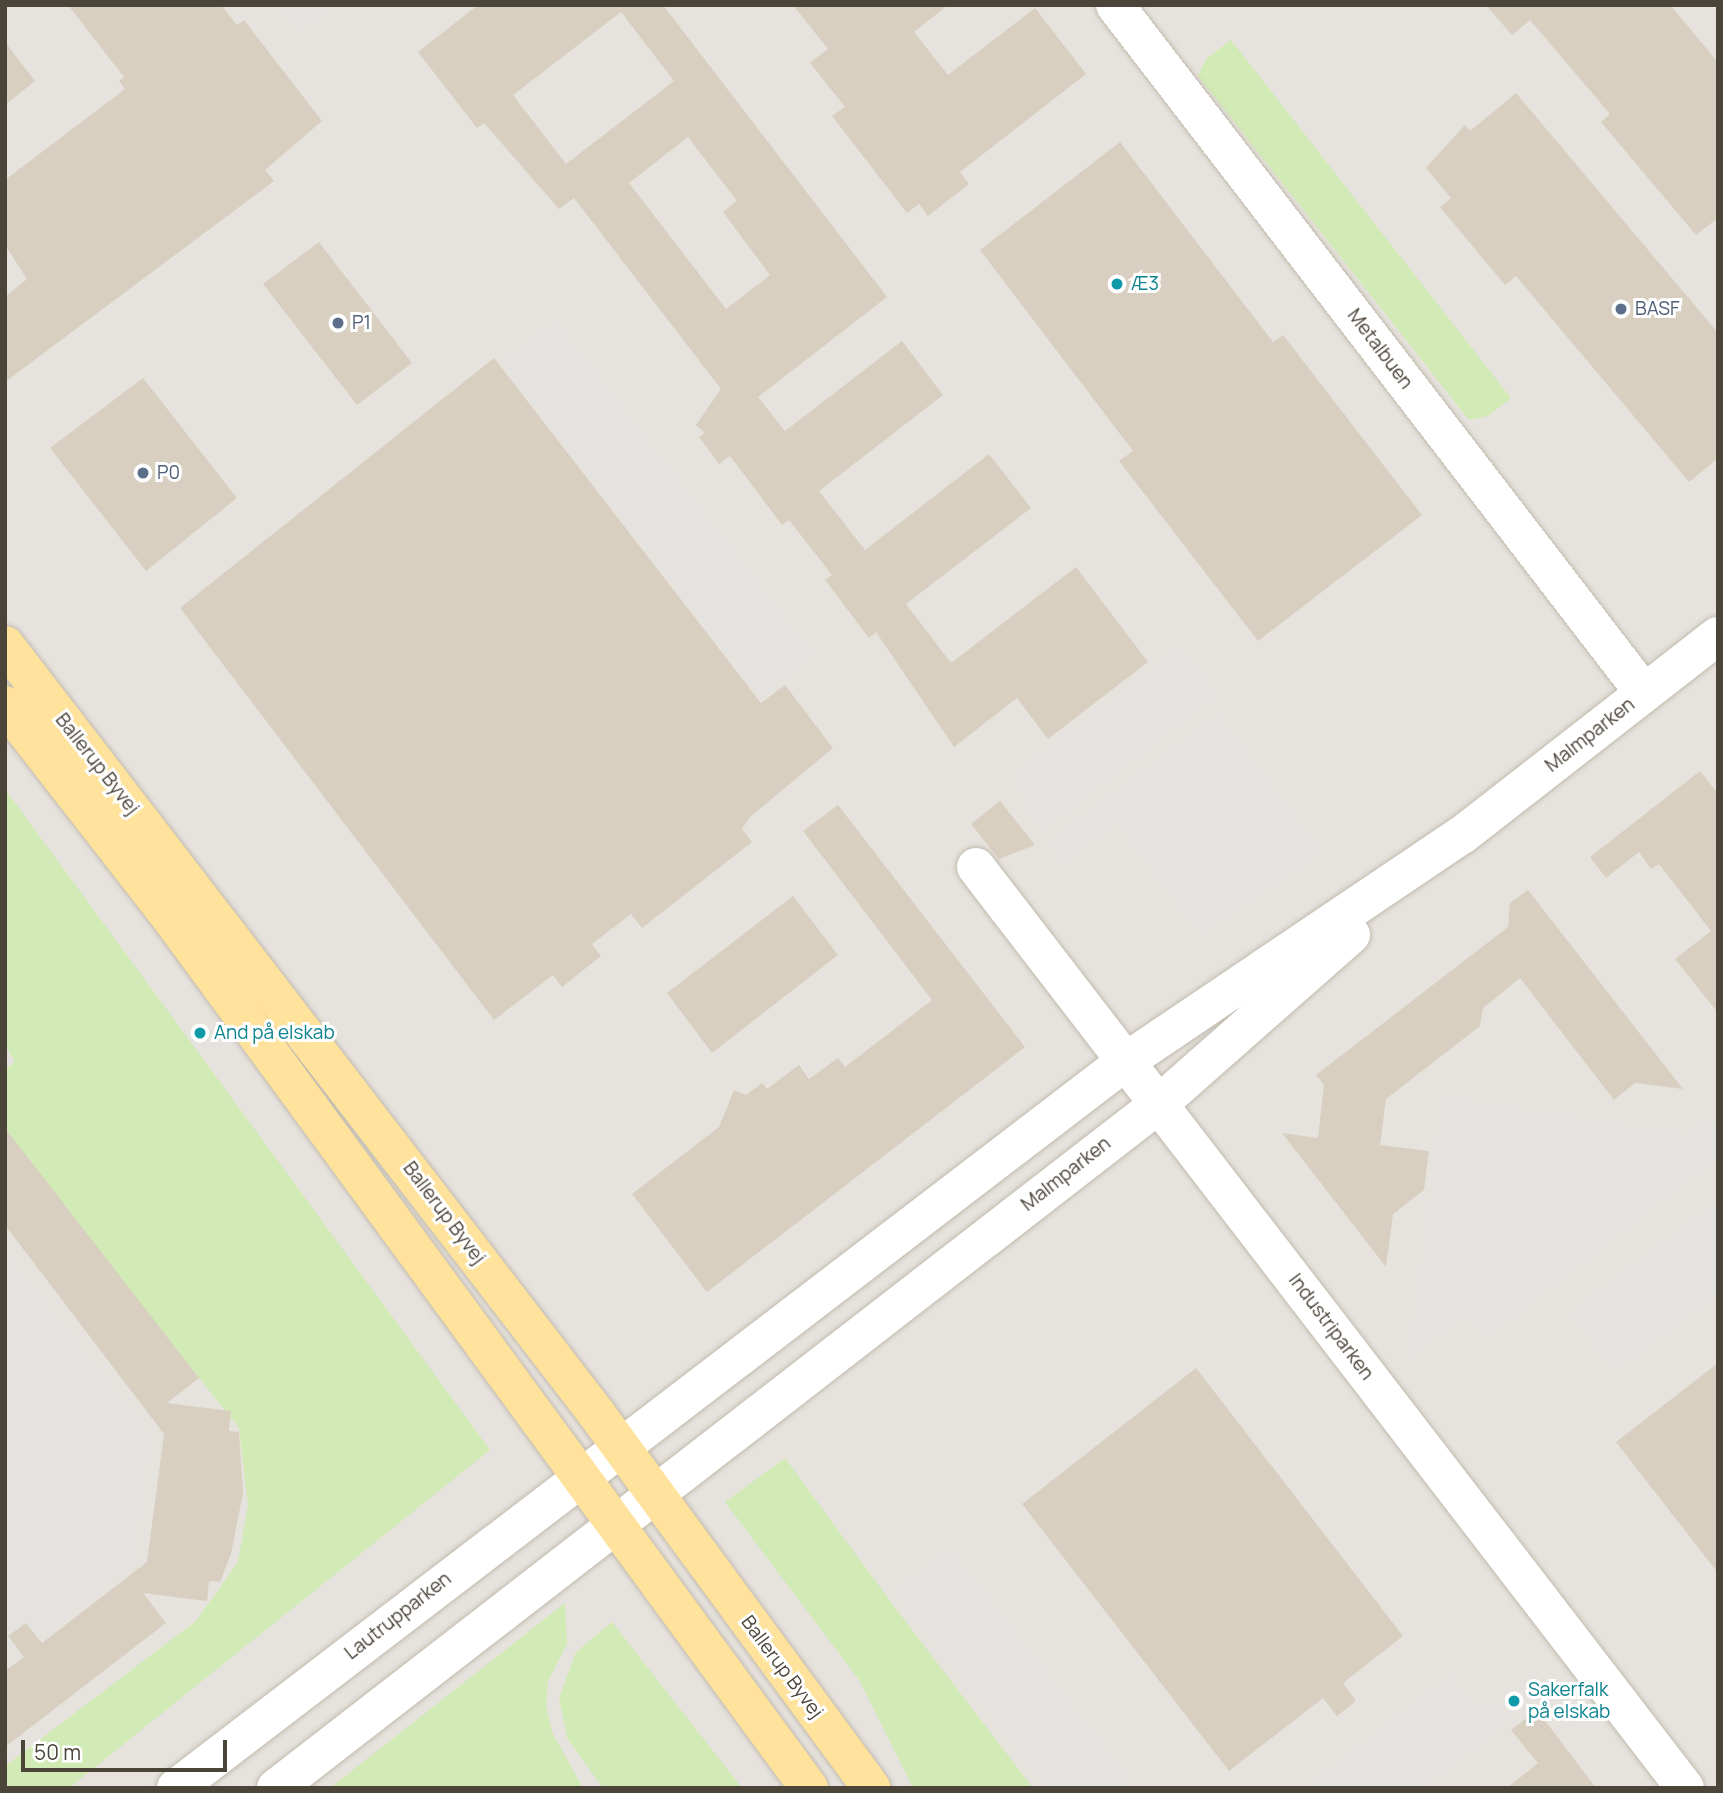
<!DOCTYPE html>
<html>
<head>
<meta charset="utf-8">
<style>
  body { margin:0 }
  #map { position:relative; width:1723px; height:1793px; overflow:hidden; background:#f6f3ec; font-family:Manrope,sans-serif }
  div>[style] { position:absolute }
  .industrial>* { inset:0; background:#e6e2dd }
  .green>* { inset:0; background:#d2eab5 }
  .parking>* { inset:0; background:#e5e3e0 }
  .building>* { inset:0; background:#d8cfc1 }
  .roads { filter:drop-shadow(0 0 2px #c2bbae) drop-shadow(0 0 2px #c2bbae) }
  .minor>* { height:38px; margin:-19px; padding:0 19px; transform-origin:19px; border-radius:19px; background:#fff }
  .major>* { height:38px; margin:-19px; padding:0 19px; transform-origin:19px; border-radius:19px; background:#ffe39c }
  .dots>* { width:19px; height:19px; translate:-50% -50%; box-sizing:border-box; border:4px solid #fff; border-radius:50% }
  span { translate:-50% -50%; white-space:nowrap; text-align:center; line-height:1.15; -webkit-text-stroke:6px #fff; paint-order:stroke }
  .culture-label { font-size:19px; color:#0d838f }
  .left { translate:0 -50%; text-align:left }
  .service-label { font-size:19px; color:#4e5e75 }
  .street-label { font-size:19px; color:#4b4439 }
  .frame { position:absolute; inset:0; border:7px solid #4b4439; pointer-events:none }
  .scale { position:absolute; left:21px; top:1740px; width:206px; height:32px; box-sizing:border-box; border:4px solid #4b4439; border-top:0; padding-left:9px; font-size:21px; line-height:24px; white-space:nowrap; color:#4b4439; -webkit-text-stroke:5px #fff; paint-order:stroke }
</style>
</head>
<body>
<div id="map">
  <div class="industrial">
    <i style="clip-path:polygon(5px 5px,1718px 5px,1718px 1788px,5px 1788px)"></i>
  </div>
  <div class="green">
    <i style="clip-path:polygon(1231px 40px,1511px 398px,1488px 416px,1469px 420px,1198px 76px,1206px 59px)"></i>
    <i style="clip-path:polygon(5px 789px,490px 1450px,69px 1788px,5px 1788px,5px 1766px,196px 1621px,238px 1562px,248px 1505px,239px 1428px,5px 1135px,5px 1069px,15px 1062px,5px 1046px)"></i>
    <i style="clip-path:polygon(785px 1458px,896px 1609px,1033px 1788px,913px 1788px,859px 1680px,725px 1502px)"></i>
    <i style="clip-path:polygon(565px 1603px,567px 1644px,548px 1681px,546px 1705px,552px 1732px,583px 1788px,330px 1788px)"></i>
    <i style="clip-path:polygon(612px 1622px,742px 1788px,603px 1788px,567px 1738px,559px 1698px,576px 1652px)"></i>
  </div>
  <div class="parking">
    <i style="clip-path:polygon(280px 5px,334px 5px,300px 31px)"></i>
    <i style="clip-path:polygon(555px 322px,813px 656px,761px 696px,502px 363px)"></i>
    <i style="clip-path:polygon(1180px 647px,1217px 694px,1042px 830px,1021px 805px,1030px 798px,1013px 776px)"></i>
    <i style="clip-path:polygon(1217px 715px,1322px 853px,1201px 932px,1117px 823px,1064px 862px,1049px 843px)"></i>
    <i style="clip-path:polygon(1443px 1098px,1688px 1136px,1710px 1118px,1718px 1128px,1718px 1156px,1486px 1337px,1467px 1312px,1410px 1357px)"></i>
    <i style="clip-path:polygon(1718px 1202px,1718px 1292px,1615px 1371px,1571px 1313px)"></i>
    <i style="clip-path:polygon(5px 1253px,150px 1435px,131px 1565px,20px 1654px,5px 1639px)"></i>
    <i style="clip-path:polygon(950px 1550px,1135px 1788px,1047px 1788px,895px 1592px)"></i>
    <i style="clip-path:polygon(1451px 1676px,1480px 1712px,1497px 1701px,1510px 1719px,1421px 1788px,1306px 1788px)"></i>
  </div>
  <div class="building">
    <i style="clip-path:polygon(68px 5px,221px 5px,237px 25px,244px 20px,322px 121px,265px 170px,274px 181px,5px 382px,5px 297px,27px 279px,5px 245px,5px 180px,125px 89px,119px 81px,124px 77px)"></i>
    <i style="clip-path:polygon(evenodd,478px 5px,663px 5px,887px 297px,758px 397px,785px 431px,902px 341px,943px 395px,819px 491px,865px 550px,989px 454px,1031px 508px,906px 604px,951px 663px,1076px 567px,1148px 662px,1048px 739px,1017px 698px,954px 747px,876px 632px,869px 638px,825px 580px,832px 575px,789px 520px,782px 525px,730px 456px,719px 464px,699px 437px,705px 433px,696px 425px,721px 389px,574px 198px,559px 209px,484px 123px,477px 128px,418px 52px,478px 5px,621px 12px,674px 81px,566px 164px,513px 95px,621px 12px,478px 5px,688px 137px,737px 201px,723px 212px,770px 275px,726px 309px,629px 183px,688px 137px)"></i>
    <i style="clip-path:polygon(793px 5px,948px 5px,914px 32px,948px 75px,1035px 8px,1086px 74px,960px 172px,969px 184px,928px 216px,919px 204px,907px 213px,832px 116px,845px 107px,810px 63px,828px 49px)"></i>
    <i style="clip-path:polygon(1486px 5px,1670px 5px,1718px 62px,1718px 218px,1696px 235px,1601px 122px,1610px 114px,1530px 20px,1512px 35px)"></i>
    <i style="clip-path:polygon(5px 42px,35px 81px,5px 105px)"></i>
    <i style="clip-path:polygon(1516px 93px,1718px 333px,1718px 458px,1689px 482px,1516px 276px,1505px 285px,1440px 207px,1451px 198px,1426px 168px,1465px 125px,1470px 131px)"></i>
    <i style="clip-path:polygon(1120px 142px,1273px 342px,1283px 335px,1422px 515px,1258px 641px,1119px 461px,1133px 451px,980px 250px)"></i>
    <i style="clip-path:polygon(319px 242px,412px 363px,357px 405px,263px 284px)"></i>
    <i style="clip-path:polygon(494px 358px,761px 703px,785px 685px,833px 748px,750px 817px,742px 829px,752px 842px,642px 928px,631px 914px,592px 944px,601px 956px,562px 987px,553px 975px,494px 1020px,180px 608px)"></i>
    <i style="clip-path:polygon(143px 378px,237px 498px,146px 571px,50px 448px)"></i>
    <i style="clip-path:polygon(1700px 771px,1718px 794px,1718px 1013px,1675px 959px,1711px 931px,1659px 864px,1651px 869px,1639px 852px,1606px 878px,1590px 857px)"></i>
    <i style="clip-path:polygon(1000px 801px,1035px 845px,999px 859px,971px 824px)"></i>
    <i style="clip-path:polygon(838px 805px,1025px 1047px,707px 1292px,632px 1194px,719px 1127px,734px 1090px,746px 1095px,762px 1083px,767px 1089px,799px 1065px,809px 1079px,838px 1058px,845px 1067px,932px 1000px,803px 831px)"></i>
    <i style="clip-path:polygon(1528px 890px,1683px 1089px,1635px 1083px,1614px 1100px,1520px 978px,1483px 1008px,1480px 1026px,1386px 1099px,1380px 1145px,1429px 1151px,1424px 1190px,1393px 1214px,1386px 1267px,1282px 1133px,1318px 1138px,1324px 1085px,1316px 1075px,1508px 927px,1510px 903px)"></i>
    <i style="clip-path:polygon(793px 896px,838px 955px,712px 1053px,667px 993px)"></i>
    <i style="clip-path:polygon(5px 1128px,199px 1378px,167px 1403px,231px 1411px,229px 1431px,239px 1432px,243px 1493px,231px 1554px,220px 1582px,209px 1581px,207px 1601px,143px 1593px,166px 1623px,5px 1747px,5px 1671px,24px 1657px,8px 1636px,26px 1623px,42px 1643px,147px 1562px,164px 1434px,5px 1225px)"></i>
    <i style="clip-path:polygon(1718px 1363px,1718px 1573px,1616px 1442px)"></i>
    <i style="clip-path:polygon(1196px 1368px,1403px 1636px,1343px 1683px,1356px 1701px,1337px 1716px,1323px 1698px,1229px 1771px,1022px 1504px)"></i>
    <i style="clip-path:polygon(1537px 1710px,1596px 1788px,1507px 1788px,1538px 1763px,1511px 1730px)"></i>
  </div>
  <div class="roads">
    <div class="minor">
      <i style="left:1115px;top:5px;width:868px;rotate:52.44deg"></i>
      <i style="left:976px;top:867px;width:1162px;rotate:52.41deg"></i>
      <i style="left:176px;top:1788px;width:1195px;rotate:-37.42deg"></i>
      <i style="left:1125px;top:1062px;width:406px;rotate:-34deg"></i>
      <i style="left:1462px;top:835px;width:324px;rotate:-37.9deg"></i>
      <i style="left:276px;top:1788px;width:1117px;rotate:-37.76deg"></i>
      <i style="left:1159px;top:1104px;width:256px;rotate:-41.4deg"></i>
    </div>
    <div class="major">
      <i style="left:5px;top:645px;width:969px;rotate:52.42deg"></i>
      <i style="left:596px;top:1413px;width:465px;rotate:53.7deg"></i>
      <i style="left:5px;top:705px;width:274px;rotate:52.1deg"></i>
      <i style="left:173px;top:921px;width:1075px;rotate:53.74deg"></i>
    </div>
  </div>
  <div class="dots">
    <i style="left:1117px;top:284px;background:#0f9aa8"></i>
    <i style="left:1621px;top:309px;background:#5c6f8a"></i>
    <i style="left:338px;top:323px;background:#5c6f8a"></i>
    <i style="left:143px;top:473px;background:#5c6f8a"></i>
    <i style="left:200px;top:1033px;background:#0f9aa8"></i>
    <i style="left:1514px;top:1701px;background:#0f9aa8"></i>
  </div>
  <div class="culture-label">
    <span class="left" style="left:1131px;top:284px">Æ3</span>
    <span class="left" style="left:214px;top:1033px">And på elskab</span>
    <span class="left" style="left:1528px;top:1701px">Sakerfalk<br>på elskab</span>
  </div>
  <div class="service-label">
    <span class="left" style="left:1635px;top:309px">BASF</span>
    <span class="left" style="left:352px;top:323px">P1</span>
    <span class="left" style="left:157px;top:473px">P0</span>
  </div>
  <div class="street-label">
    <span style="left:1380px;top:349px;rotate:53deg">Metalbuen</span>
    <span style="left:1590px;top:735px;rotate:-38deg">Malmparken</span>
    <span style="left:97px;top:764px;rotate:52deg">Ballerup Byvej</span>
    <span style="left:1066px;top:1174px;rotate:-38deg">Malmparken</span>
    <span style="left:444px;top:1213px;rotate:53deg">Ballerup Byvej</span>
    <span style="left:1331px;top:1327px;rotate:53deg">Industriparken</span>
    <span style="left:398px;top:1616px;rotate:-38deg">Lautrupparken</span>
    <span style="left:782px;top:1667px;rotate:53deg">Ballerup Byvej</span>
  </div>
  <div class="frame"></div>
  <div class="scale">50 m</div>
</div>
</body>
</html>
